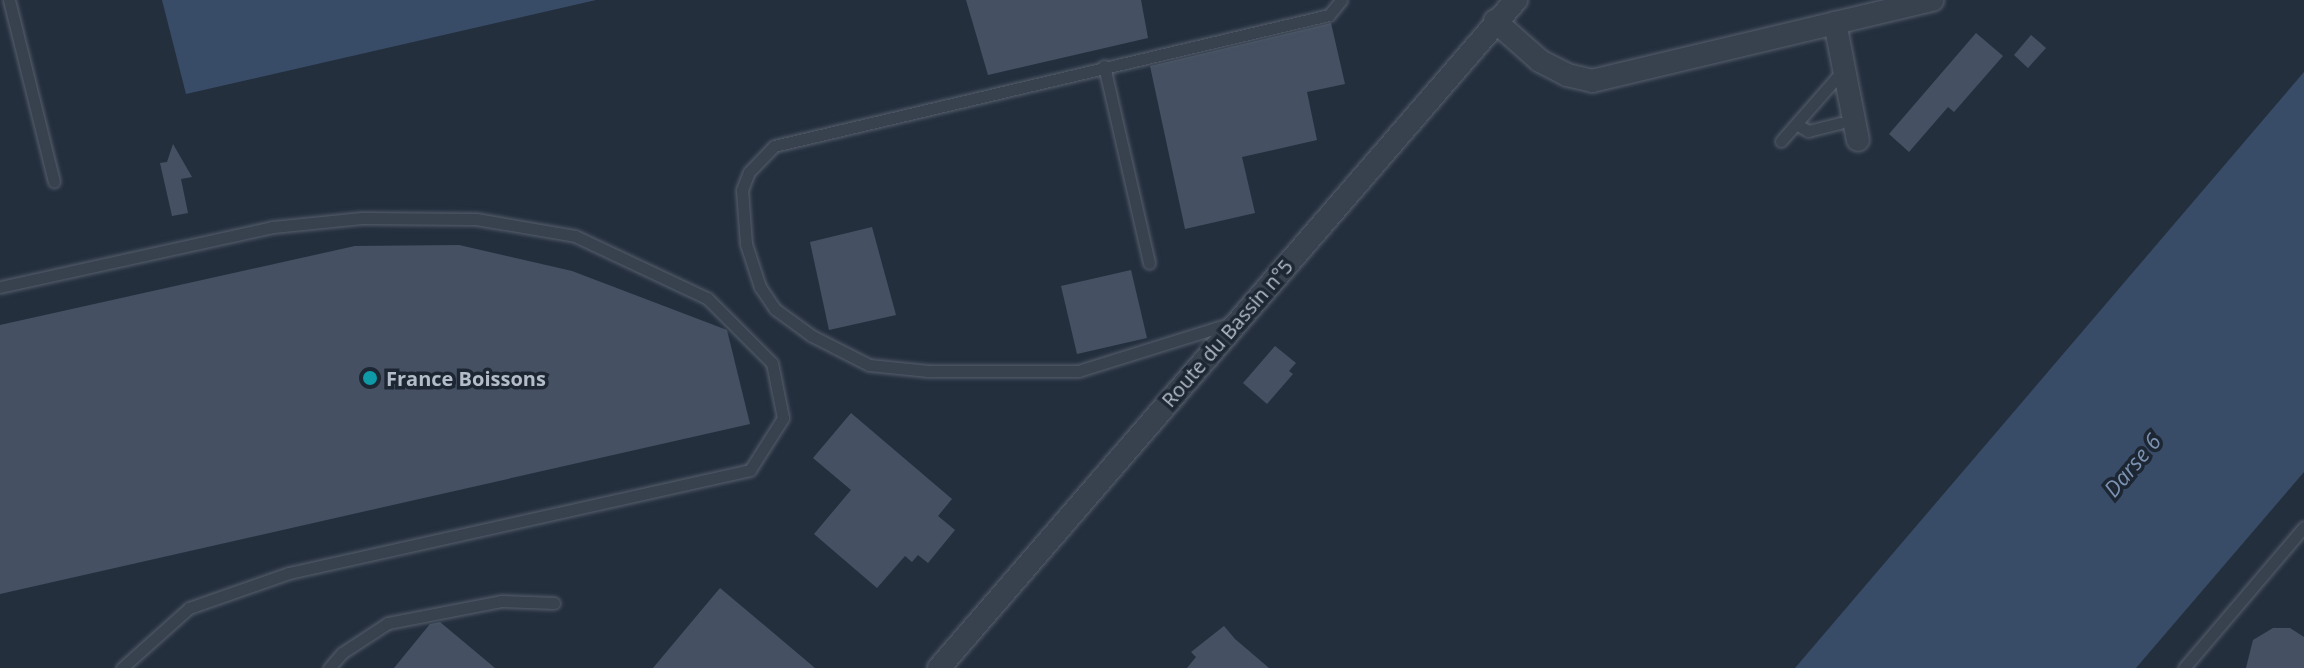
<!DOCTYPE html>
<html>
<head>
<meta charset="utf-8">
<style>
  body { margin:0 }
  #map { position:relative; width:2304px; height:668px; overflow:hidden; background:#242f3e; font-family:"Open Sans",sans-serif }
  div>[style] { position:absolute }
  .water>* { inset:0; background:#394c67 }
  .building>* { inset:0; background:#455162 }
  .roads { filter:drop-shadow(0 0 2px #565f6c) drop-shadow(0 0 2px #565f6c) }
  .lane>* { height:11px; margin:-5.5px; padding:0 5.5px; transform-origin:5.5px; border-radius:5.5px; background:#38414e }
  .street>* { height:22px; margin:-11px; padding:0 11px; transform-origin:11px; border-radius:11px; background:#38414e }
  .dots>* { width:22px; height:22px; translate:-50% -50%; box-sizing:border-box; border:4px solid #1d2633; border-radius:50% }
  span { translate:-50% -50%; white-space:nowrap; text-align:center; line-height:1.15; -webkit-text-stroke:7px #1d2633; paint-order:stroke }
  .street-label { font-size:20px; color:#b4bcc9 }
  .poi-label { font-size:20px; color:#b4bcc9; font-weight:700 }
  .left { translate:0 -50%; text-align:left }
  .water-label { font-size:22px; color:#7c92b1; font-style:italic }
</style>
</head>
<body>
<div id="map">
  <div class="water">
    <i style="clip-path:polygon(162px 0,596px 0,186px 94px)"></i>
    <i style="clip-path:polygon(2304px 72px,2304px 472px,2136px 668px,1795px 668px)"></i>
  </div>
  <div class="building">
    <i style="clip-path:polygon(966px 0,1141px 0,1148px 38px,988px 75px)"></i>
    <i style="clip-path:polygon(1331px 23px,1345px 84px,1307px 92px,1317px 140px,1242px 157px,1255px 213px,1185px 229px,1150px 66px)"></i>
    <i style="clip-path:polygon(1976px 33px,2003px 56px,1954px 112px,1948px 107px,1909px 152px,1889px 134px)"></i>
    <i style="clip-path:polygon(2031px 35px,2046px 48px,2028px 68px,2014px 55px)"></i>
    <i style="clip-path:polygon(173px 144px,192px 177px,181px 179px,188px 213px,172px 216px,160px 163px,167px 162px)"></i>
    <i style="clip-path:polygon(872px 227px,896px 315px,829px 330px,810px 242px)"></i>
    <i style="clip-path:polygon(459px 245px,572px 271px,727px 330px,750px 424px,0 594px,0 325px,355px 246px)"></i>
    <i style="clip-path:polygon(1131px 270px,1147px 338px,1077px 354px,1061px 286px)"></i>
    <i style="clip-path:polygon(1275px 346px,1296px 363px,1289px 371px,1293px 374px,1267px 404px,1243px 383px)"></i>
    <i style="clip-path:polygon(851px 413px,952px 499px,938px 516px,955px 530px,928px 563px,918px 555px,912px 562px,905px 556px,877px 588px,814px 534px,851px 490px,813px 458px)"></i>
    <i style="clip-path:polygon(720px 588px,815px 668px,653px 668px)"></i>
    <i style="clip-path:polygon(440px 622px,495px 668px,394px 668px,430px 624px)"></i>
    <i style="clip-path:polygon(1224px 626px,1235px 639px,1269px 668px,1187px 668px,1196px 657px,1191px 652px)"></i>
    <i style="clip-path:polygon(2273px 628px,2290px 628px,2304px 637px,2304px 668px,2246px 668px,2253px 640px)"></i>
  </div>
  <div class="roads">
    <div class="lane">
      <i style="left:9px;top:0;width:187px;rotate:76.1deg"></i>
      <i style="left:1104px;top:66px;width:202px;rotate:77.1deg"></i>
      <i style="left:1796px;top:124px;width:14px;rotate:30deg"></i>
      <i style="left:1808px;top:131px;width:33px;rotate:-14deg"></i>
      <i style="left:1781px;top:141px;width:96px;rotate:-48.8deg"></i>
      <i style="left:0;top:287px;width:280px;rotate:-12.4deg"></i>
      <i style="left:273px;top:227px;width:89px;rotate:-5.8deg"></i>
      <i style="left:362px;top:218px;width:114px;rotate:0.5deg"></i>
      <i style="left:476px;top:219px;width:100px;rotate:9.7deg"></i>
      <i style="left:575px;top:236px;width:146px;rotate:25.2deg"></i>
      <i style="left:707px;top:298px;width:92px;rotate:45deg"></i>
      <i style="left:772px;top:363px;width:56px;rotate:78.7deg"></i>
      <i style="left:783px;top:418px;width:62px;rotate:122.4deg"></i>
      <i style="left:750px;top:470px;width:472px;rotate:167.4deg"></i>
      <i style="left:289px;top:573px;width:106px;rotate:160.7deg"></i>
      <i style="left:189px;top:608px;width:90px;rotate:138.2deg"></i>
      <i style="left:1232px;top:323px;width:161px;rotate:162.7deg"></i>
      <i style="left:1078px;top:371px;width:150px;rotate:180deg"></i>
      <i style="left:928px;top:371px;width:59px;rotate:-174.2deg"></i>
      <i style="left:869px;top:365px;width:64px;rotate:-153deg"></i>
      <i style="left:812px;top:336px;width:46px;rotate:-143.9deg"></i>
      <i style="left:775px;top:309px;width:27px;rotate:-124deg"></i>
      <i style="left:760px;top:287px;width:45px;rotate:-108deg"></i>
      <i style="left:746px;top:244px;width:54px;rotate:-94.2deg"></i>
      <i style="left:742px;top:190px;width:19px;rotate:-69deg"></i>
      <i style="left:749px;top:172px;width:36px;rotate:-46deg"></i>
      <i style="left:774px;top:146px;width:570px;rotate:-13.28deg"></i>
      <i style="left:1329px;top:15px;width:19px;rotate:-51deg"></i>
      <i style="left:329px;top:668px;width:20px;rotate:-49deg"></i>
      <i style="left:342px;top:653px;width:55px;rotate:-33.1deg"></i>
      <i style="left:388px;top:623px;width:115px;rotate:-11deg"></i>
      <i style="left:501px;top:601px;width:53px;rotate:2.2deg"></i>
      <i style="left:2184px;top:668px;width:185px;rotate:-49.6deg"></i>
    </div>
    <div class="street">
      <i style="left:1495px;top:21px;width:60px;rotate:41.6deg"></i>
      <i style="left:1540px;top:61px;width:30px;rotate:27deg"></i>
      <i style="left:1567px;top:75px;width:26px;rotate:13deg"></i>
      <i style="left:1592px;top:81px;width:350px;rotate:-13.4deg"></i>
      <i style="left:1835px;top:23px;width:119px;rotate:78.9deg"></i>
      <i style="left:939px;top:668px;width:883px;rotate:-49.18deg"></i>
    </div>
  </div>
  <div class="dots">
    <i style="left:370px;top:378px;background:#0f9aa8"></i>
  </div>
  <div class="street-label">
    <span style="left:1227px;top:333px;rotate:-49deg">Route du Bassin n°5</span>
  </div>
  <div class="poi-label">
    <span class="left" style="left:386px;top:378px">France Boissons</span>
  </div>
  <div class="water-label">
    <span style="left:2132px;top:465px;rotate:-50deg">Darse 6</span>
  </div>
</div>
</body>
</html>
